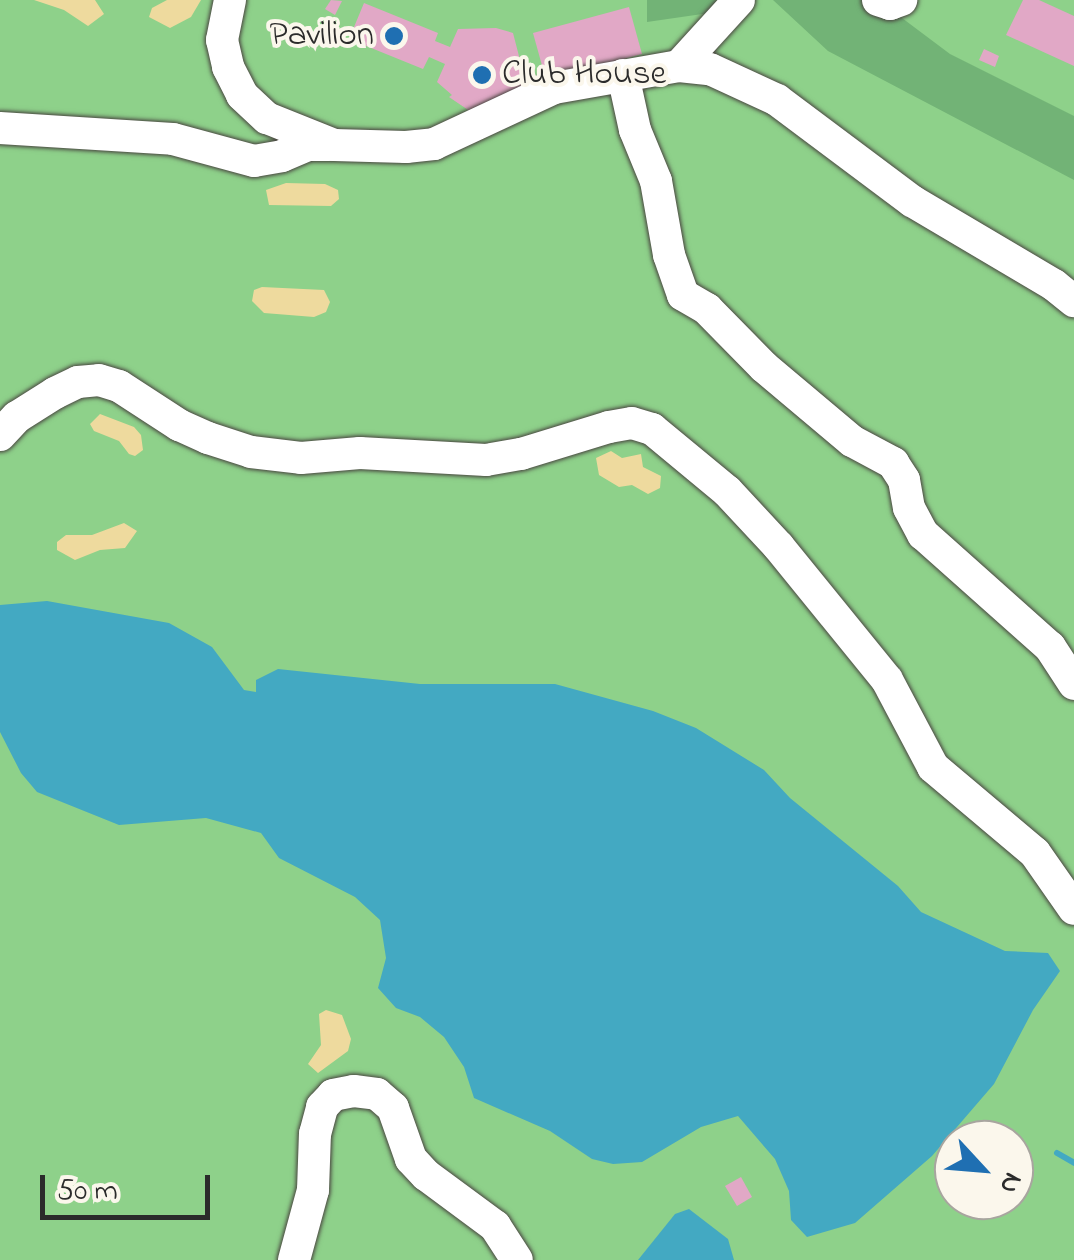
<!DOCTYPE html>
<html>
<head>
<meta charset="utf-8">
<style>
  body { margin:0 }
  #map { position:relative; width:1074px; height:1260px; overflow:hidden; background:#f0dbba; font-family:"Indie Flower",sans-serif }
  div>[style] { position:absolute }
  .green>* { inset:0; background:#8ed18a }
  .forest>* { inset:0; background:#72b376 }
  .sand>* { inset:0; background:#eeda9e }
  .water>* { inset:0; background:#43a9c2 }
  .stream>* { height:6px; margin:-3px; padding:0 3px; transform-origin:3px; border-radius:3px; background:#43a9c2 }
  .building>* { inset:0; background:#e1a8c6 }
  .roads { filter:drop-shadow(0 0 2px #494540) drop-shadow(0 0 2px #494540) }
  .minor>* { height:32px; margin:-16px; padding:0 16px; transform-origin:16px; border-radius:16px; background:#fff }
  .dots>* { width:28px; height:28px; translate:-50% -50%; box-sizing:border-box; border:5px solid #fbf7ec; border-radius:50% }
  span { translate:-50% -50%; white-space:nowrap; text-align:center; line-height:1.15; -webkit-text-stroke:8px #fbf7ec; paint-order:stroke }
  .poi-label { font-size:35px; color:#2b2b2b }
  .right { translate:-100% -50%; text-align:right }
  .left { translate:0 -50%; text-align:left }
  .north { position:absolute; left:934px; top:1120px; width:100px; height:100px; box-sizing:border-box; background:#fbf7ec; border:2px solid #a8a59f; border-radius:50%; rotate:116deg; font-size:28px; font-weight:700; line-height:40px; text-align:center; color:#2b2b2b }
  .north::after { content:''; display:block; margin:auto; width:35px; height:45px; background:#1f6fb2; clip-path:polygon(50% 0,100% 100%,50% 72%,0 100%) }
  .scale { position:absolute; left:40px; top:1175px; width:170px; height:45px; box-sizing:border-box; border:5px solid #2b2b2b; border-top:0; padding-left:12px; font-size:30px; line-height:35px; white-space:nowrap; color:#2b2b2b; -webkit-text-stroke:8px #fbf7ec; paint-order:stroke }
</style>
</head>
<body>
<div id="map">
  <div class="green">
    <i style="clip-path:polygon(evenodd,0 0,1074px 0,1074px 1260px,0 1260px,0 0,954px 1140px,1014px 1140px,1014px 1200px,954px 1200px,954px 1140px)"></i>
  </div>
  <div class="forest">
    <i style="clip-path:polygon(729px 0,716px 12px,647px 22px,647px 0)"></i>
    <i style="clip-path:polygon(773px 0,878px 0,950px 54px,1074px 116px,1074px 180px,828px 51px)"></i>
  </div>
  <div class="sand">
    <i style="clip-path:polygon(34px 0,95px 0,104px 14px,88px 26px,64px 10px)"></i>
    <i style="clip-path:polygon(167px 0,201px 0,191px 17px,170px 28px,149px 17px,152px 8px)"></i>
    <i style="clip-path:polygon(286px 183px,325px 184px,338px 190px,339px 199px,331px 206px,269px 205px,266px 190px)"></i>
    <i style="clip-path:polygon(262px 287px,324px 290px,330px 302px,326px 312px,314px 317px,264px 313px,252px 301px,254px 290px)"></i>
    <i style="clip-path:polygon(100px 414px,134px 427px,141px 435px,143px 450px,135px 456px,129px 454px,119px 441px,94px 431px,90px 424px)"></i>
    <i style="clip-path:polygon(611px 451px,622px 458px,641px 454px,643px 467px,661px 476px,660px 488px,648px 494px,632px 485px,619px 487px,599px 475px,596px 458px)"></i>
    <i style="clip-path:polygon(124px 523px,137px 531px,125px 548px,100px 550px,75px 560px,57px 550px,57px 542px,66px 535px,92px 535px)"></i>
    <i style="clip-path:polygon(326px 1010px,342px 1015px,351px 1039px,348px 1051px,318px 1073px,308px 1064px,321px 1045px,319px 1014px)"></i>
  </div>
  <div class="water">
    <i style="clip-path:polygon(47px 601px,169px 623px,212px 647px,244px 690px,256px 692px,256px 680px,278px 669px,420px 684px,555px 684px,653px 711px,696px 728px,764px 770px,790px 798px,898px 886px,921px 912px,1005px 951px,1048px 953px,1060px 971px,1033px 1010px,994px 1084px,932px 1156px,855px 1223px,807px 1237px,791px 1220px,789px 1191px,775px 1159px,738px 1116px,701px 1127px,642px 1162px,613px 1164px,592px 1159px,550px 1131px,474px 1098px,464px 1067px,444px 1037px,420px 1017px,396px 1008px,378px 988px,386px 958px,380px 920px,355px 897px,279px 858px,261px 833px,206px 818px,119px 825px,37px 792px,21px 773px,0 732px,0 605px)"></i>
    <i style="clip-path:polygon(689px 1209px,728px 1239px,734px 1260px,638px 1260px,675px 1214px)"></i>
  </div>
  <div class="stream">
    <i style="left:1057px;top:1153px;width:20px;rotate:30deg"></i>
  </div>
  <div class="building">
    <i style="clip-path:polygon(331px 0,342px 1px,335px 15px,325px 9px)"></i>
    <i style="clip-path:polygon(1023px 0,1039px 0,1074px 16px,1074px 66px,1006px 35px)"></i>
    <i style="clip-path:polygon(364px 3px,438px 33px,435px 41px,450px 47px,458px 29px,496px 28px,513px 33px,527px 87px,480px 118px,449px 97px,452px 95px,437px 82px,445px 64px,429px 57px,423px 69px,349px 39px)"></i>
    <i style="clip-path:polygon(629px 7px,642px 54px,546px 80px,533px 33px)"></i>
    <i style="clip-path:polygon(984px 49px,999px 56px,995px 67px,979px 60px)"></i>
    <i style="clip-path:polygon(741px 1177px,752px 1197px,737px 1206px,725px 1186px)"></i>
  </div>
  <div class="roads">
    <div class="minor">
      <i style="left:230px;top:0;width:41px;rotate:101.3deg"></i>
      <i style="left:222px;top:40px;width:28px;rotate:77deg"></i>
      <i style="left:228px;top:67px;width:31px;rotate:63deg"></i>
      <i style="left:242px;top:95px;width:34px;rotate:43deg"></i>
      <i style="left:267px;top:118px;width:72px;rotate:21.9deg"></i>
      <i style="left:334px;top:145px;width:72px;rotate:1.6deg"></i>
      <i style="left:406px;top:147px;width:28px;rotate:-6deg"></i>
      <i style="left:434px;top:144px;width:132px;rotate:-25deg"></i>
      <i style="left:554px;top:88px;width:127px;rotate:-10deg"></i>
      <i style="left:679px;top:66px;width:89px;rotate:-47.7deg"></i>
      <i style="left:878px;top:0;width:13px;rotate:18deg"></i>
      <i style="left:890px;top:4px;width:12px;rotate:-20deg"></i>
      <i style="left:679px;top:66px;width:31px;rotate:6deg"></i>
      <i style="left:710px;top:69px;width:74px;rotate:24.8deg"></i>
      <i style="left:777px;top:100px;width:169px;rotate:36.8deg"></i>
      <i style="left:912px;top:201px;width:165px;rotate:30.6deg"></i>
      <i style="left:1054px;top:285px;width:26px;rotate:39deg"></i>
      <i style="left:623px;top:75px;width:56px;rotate:77.7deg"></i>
      <i style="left:635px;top:130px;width:55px;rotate:67.6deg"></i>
      <i style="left:656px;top:181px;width:75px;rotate:80deg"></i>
      <i style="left:669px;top:255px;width:42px;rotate:70.7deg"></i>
      <i style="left:683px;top:295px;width:28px;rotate:30deg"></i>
      <i style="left:707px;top:309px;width:81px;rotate:45.5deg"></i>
      <i style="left:764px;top:367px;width:115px;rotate:40.1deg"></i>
      <i style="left:852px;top:441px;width:47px;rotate:28.2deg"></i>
      <i style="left:893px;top:463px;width:20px;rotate:57deg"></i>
      <i style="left:904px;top:480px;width:28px;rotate:80deg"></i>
      <i style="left:909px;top:508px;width:30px;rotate:62deg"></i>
      <i style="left:923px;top:534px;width:170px;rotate:41.7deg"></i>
      <i style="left:1050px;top:647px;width:44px;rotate:57deg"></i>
      <i style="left:0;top:128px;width:173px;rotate:3.6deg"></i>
      <i style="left:173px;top:139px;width:84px;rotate:15.2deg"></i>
      <i style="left:254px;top:161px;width:28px;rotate:-10deg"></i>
      <i style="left:282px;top:156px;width:28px;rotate:-23deg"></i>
      <i style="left:308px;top:145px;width:21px"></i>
      <i style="left:0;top:435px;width:25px;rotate:-47deg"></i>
      <i style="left:17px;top:417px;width:45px;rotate:-32.3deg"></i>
      <i style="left:55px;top:393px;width:25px;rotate:-26deg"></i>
      <i style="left:78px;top:382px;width:21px;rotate:-5deg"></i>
      <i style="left:99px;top:380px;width:21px;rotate:17deg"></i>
      <i style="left:119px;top:386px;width:72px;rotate:33deg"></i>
      <i style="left:179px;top:425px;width:32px;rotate:24deg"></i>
      <i style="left:208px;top:438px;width:45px;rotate:18deg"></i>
      <i style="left:251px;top:452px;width:50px;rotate:6.8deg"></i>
      <i style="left:301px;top:458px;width:59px;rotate:-4.8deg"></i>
      <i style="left:360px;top:453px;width:126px;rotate:3.2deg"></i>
      <i style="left:486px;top:460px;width:36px;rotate:-10deg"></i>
      <i style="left:521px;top:454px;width:92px;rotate:-17.1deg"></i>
      <i style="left:609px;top:427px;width:23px;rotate:-10deg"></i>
      <i style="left:632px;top:423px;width:21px;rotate:17deg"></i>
      <i style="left:652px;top:429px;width:97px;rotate:39.6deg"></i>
      <i style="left:727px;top:491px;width:76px;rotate:47.1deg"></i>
      <i style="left:779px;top:547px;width:171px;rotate:50.9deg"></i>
      <i style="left:887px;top:680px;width:98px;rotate:62.1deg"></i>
      <i style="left:933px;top:767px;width:133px;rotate:40.1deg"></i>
      <i style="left:1035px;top:853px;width:68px;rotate:55.1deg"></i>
      <i style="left:294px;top:1260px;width:73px;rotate:-74.8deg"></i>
      <i style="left:313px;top:1190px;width:56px;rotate:-88deg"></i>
      <i style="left:315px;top:1134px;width:28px;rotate:-75deg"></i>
      <i style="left:322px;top:1107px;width:16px;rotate:-47deg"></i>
      <i style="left:333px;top:1095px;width:21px;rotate:-11deg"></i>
      <i style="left:354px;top:1091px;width:23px;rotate:7deg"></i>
      <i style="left:377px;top:1094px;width:21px;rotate:41deg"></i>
      <i style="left:393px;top:1108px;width:54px;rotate:70.6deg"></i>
      <i style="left:411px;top:1159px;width:22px;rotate:47deg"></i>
      <i style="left:426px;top:1175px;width:86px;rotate:36.5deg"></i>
      <i style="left:495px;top:1226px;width:40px;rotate:57.1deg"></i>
    </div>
  </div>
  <div class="dots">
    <i style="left:394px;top:36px;background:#1f6fb2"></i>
    <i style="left:482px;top:75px;background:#1f6fb2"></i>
  </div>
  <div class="poi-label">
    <span class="right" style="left:374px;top:36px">Pavilion</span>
    <span class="left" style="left:502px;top:75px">Club House</span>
  </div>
  <div class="north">N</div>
  <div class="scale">50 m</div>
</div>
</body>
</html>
